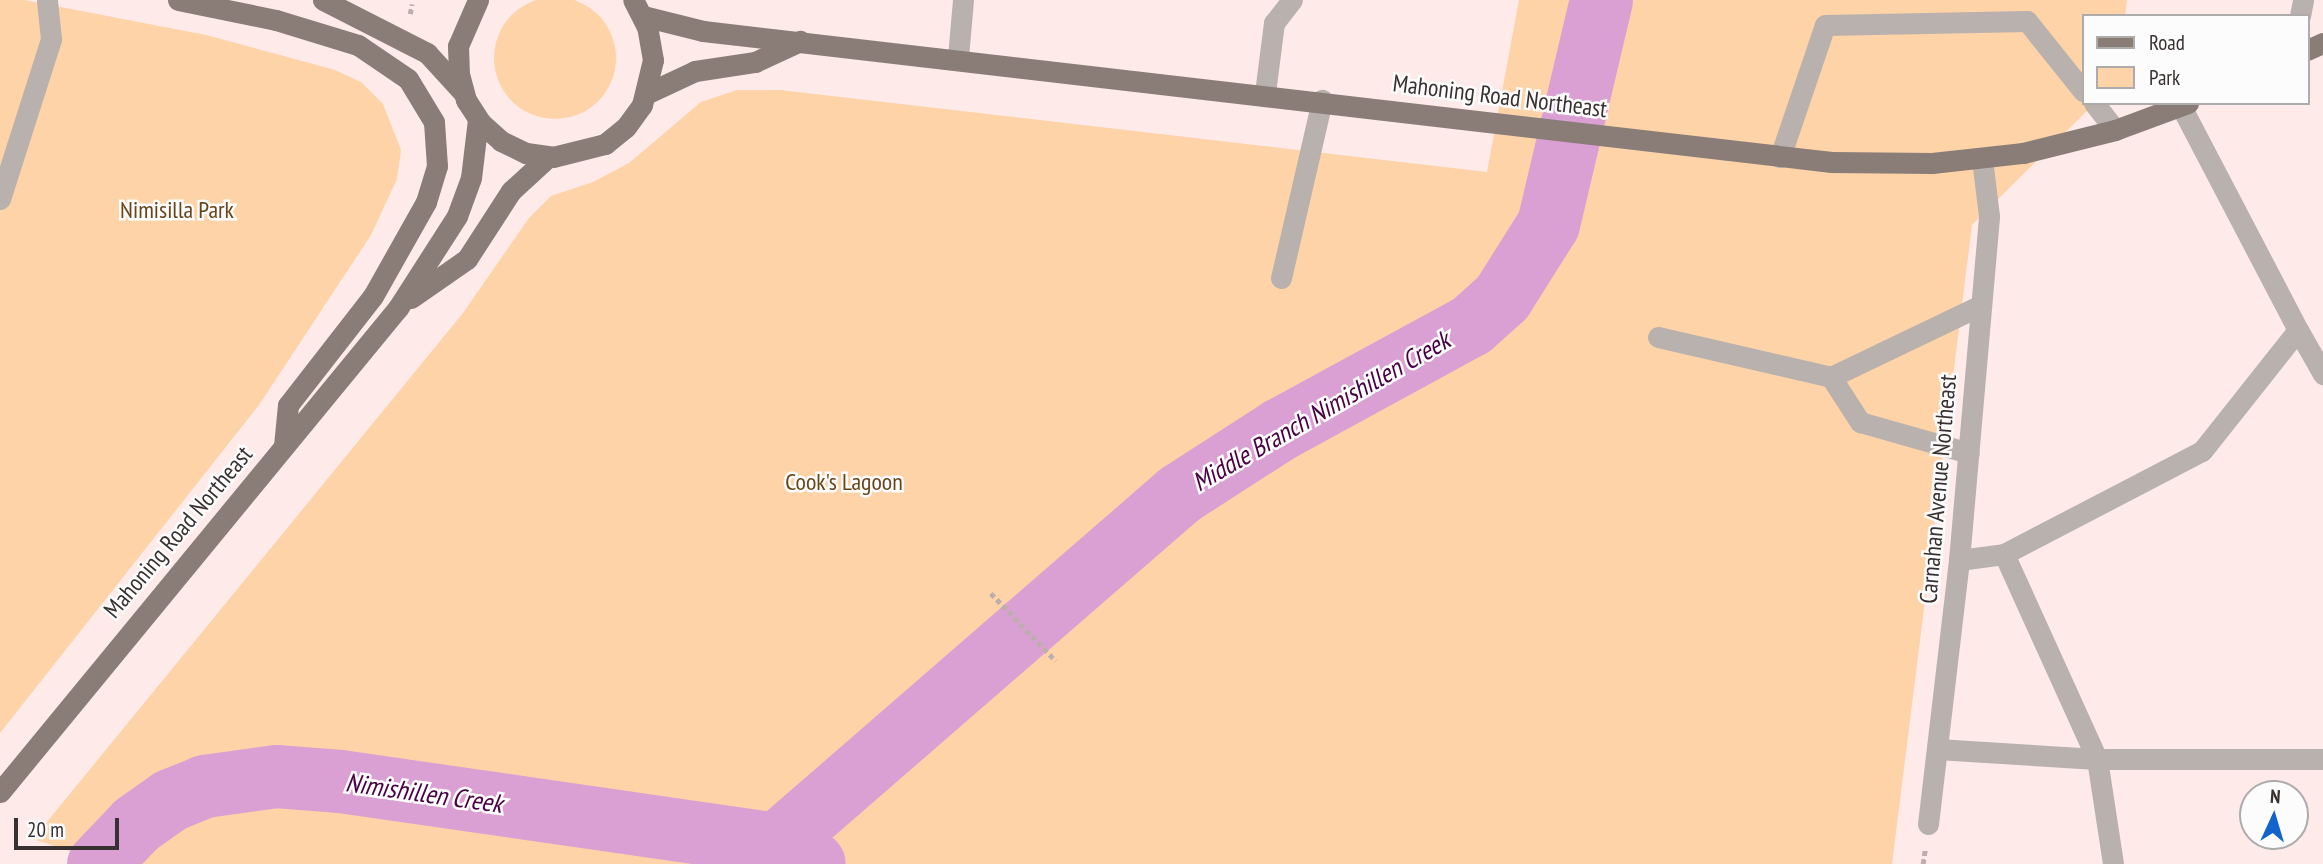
<!DOCTYPE html>
<html>
<head>
<meta charset="utf-8">
<style>
  body { margin:0 }
  #map { position:relative; width:2323px; height:864px; overflow:hidden; background:#fdeae9; font-family:"PT Sans Narrow",sans-serif }
  div>[style] { position:absolute }
  .green>* { inset:0; background:#fdd3a7 }
  .round { border-radius:50% }
  .river>* { height:63px; margin:-31.5px; padding:0 31.5px; transform-origin:31.5px; border-radius:31.5px; background:#daa0d3 }
  .path>* { height:4.5px; margin-top:-2.25px; transform-origin:0; background:repeating-linear-gradient(90deg,#bdaead 0 5px,transparent 0 8.5px) }
  .minor>* { height:21px; margin:-10.5px; padding:0 10.5px; transform-origin:10.5px; border-radius:10.5px; background:#b9b1ae }
  .major>* { height:21px; margin:-10.5px; padding:0 10.5px; transform-origin:10.5px; border-radius:10.5px; background:#8a7d78 }
  span { translate:-50% -50%; white-space:nowrap; text-align:center; line-height:1.15; -webkit-text-stroke:5px #fcfcfc; paint-order:stroke }
  .street-label { font-size:24px; color:#393131 }
  .park-label { font-size:24px; color:#684519 }
  .water-label { font-size:26px; color:#480145; font-style:italic }
  .legend { position:absolute; left:2082px; top:14px; width:228px; height:91px; box-sizing:border-box; background:#fcfcfc; border:2px solid #aeabab; margin:0; padding:9px 12px; list-style:none; font-size:21px; color:#393131 }
  .legend li { display:flex; align-items:center; gap:14px; height:35px }
  .legend b { width:35px; border:2px solid #aeabab }
  .north { position:absolute; left:2239px; top:780px; width:70px; height:70px; box-sizing:border-box; background:#fcfcfc; border:2px solid #aeabab; border-radius:50%; rotate:4deg; font-size:19px; font-weight:700; line-height:28px; text-align:center; color:#393131 }
  .north::after { content:''; display:block; margin:auto; width:24px; height:32px; background:#1164ce; clip-path:polygon(50% 0,100% 100%,50% 72%,0 100%) }
  .scale { position:absolute; left:14px; top:818px; width:105px; height:32px; box-sizing:border-box; border:4px solid #393131; border-top:0; padding-left:9px; font-size:21px; line-height:24px; white-space:nowrap; color:#393131; -webkit-text-stroke:5px #fcfcfc; paint-order:stroke }
</style>
</head>
<body>
<div id="map">
  <div class="green">
    <i class="round" style="left:494px;top:-3px;width:122px;height:122px"></i>
    <i style="clip-path:polygon(0 0,24px 0,206px 35px,335px 70px,361px 82px,383px 104px,401px 150px,397px 179px,371px 235px,259px 405px,0 733px)"></i>
    <i style="clip-path:polygon(1519px 0,2127px 0,2125px 16px,2083px 16px,2083px 103px,2095px 103px,1972px 225px,1892px 864px,109px 864px,33px 839px,463px 313px,529px 218px,551px 196px,593px 182px,629px 163px,701px 102px,737px 90px,780px 90px,1487px 172px)"></i>
  </div>
  <div class="river">
    <i style="left:776px;top:844px;width:534px;rotate:-40.97deg"></i>
    <i style="left:1179px;top:494px;width:120px;rotate:-32.8deg"></i>
    <i style="left:1280px;top:429px;width:217px;rotate:-28.6deg"></i>
    <i style="left:1471px;top:325px;width:42px;rotate:-42.1deg"></i>
    <i style="left:1502px;top:297px;width:86px;rotate:-57.8deg"></i>
    <i style="left:1548px;top:224px;width:230px;rotate:-76.7deg"></i>
    <i style="left:98px;top:864px;width:55px;rotate:-46.5deg"></i>
    <i style="left:136px;top:824px;width:42px;rotate:-35.2deg"></i>
    <i style="left:170px;top:800px;width:37px;rotate:-22deg"></i>
    <i style="left:204px;top:786px;width:73px;rotate:-7.9deg"></i>
    <i style="left:276px;top:776px;width:64px;rotate:4.5deg"></i>
    <i style="left:340px;top:781px;width:441px;rotate:8.2deg"></i>
    <i style="left:776px;top:844px;width:42px;rotate:26.6deg"></i>
  </div>
  <div class="path">
    <i style="left:410px;top:14px;width:10px;rotate:-79deg"></i>
    <i style="left:991px;top:593px;width:94px;rotate:46.3deg"></i>
    <i style="left:1923px;top:864px;width:15px;rotate:-82deg"></i>
  </div>
  <div class="minor">
    <i style="left:2300px;top:16px;width:16px;rotate:-79deg"></i>
    <i style="left:958px;top:57px;width:57px;rotate:-85deg"></i>
    <i style="left:1265px;top:93px;width:71px;rotate:-82.7deg"></i>
    <i style="left:1274px;top:23px;width:29px;rotate:-52deg"></i>
    <i style="left:2094px;top:103px;width:34px;rotate:52deg"></i>
    <i style="left:1780px;top:157px;width:139px;rotate:-71.2deg"></i>
    <i style="left:1825px;top:25px;width:202px;rotate:-1.1deg"></i>
    <i style="left:2027px;top:21px;width:90px;rotate:51.3deg"></i>
    <i style="left:0;top:199px;width:168px;rotate:-72.3deg"></i>
    <i style="left:51px;top:39px;width:39px;rotate:-96deg"></i>
    <i style="left:1281px;top:278px;width:183px;rotate:-77deg"></i>
    <i style="left:2298px;top:330px;width:51px;rotate:60.4deg"></i>
    <i style="left:1658px;top:337px;width:178px;rotate:13deg"></i>
    <i style="left:1831px;top:377px;width:166px;rotate:-25.6deg"></i>
    <i style="left:1831px;top:377px;width:54px;rotate:57.2deg"></i>
    <i style="left:1860px;top:422px;width:113px;rotate:15.9deg"></i>
    <i style="left:2004px;top:554px;width:225px;rotate:65.6deg"></i>
    <i style="left:2097px;top:759px;width:106px;rotate:81.3deg"></i>
    <i style="left:1959px;top:560px;width:45px;rotate:-7.6deg"></i>
    <i style="left:2004px;top:554px;width:223px;rotate:-27.5deg"></i>
    <i style="left:2202px;top:451px;width:154px;rotate:-51.6deg"></i>
    <i style="left:2298px;top:330px;width:253px;rotate:-117.6deg"></i>
    <i style="left:1937px;top:749px;width:160px;rotate:3.6deg"></i>
    <i style="left:2097px;top:759px;width:226px"></i>
    <i style="left:1928px;top:824px;width:266px;rotate:-83.3deg"></i>
    <i style="left:1959px;top:560px;width:345px;rotate:-85deg"></i>
    <i style="left:1989px;top:216px;width:57px;rotate:-97deg"></i>
  </div>
  <div class="major">
    <i style="left:178px;top:0;width:100px;rotate:11.5deg"></i>
    <i style="left:276px;top:20px;width:86px;rotate:17deg"></i>
    <i style="left:358px;top:45px;width:60px;rotate:34.2deg"></i>
    <i style="left:408px;top:79px;width:50px;rotate:58.8deg"></i>
    <i style="left:434px;top:122px;width:44px;rotate:86.1deg"></i>
    <i style="left:437px;top:166px;width:38px;rotate:107deg"></i>
    <i style="left:426px;top:202px;width:108px;rotate:119.4deg"></i>
    <i style="left:373px;top:296px;width:138px;rotate:127.9deg"></i>
    <i style="left:288px;top:405px;width:41px;rotate:95.6deg"></i>
    <i style="left:323px;top:0;width:117px;rotate:27deg"></i>
    <i style="left:427px;top:53px;width:52px;rotate:47.4deg"></i>
    <i style="left:478px;top:0;width:50px;rotate:113.5deg"></i>
    <i style="left:458px;top:46px;width:28px;rotate:88deg"></i>
    <i style="left:459px;top:74px;width:27px;rotate:75deg"></i>
    <i style="left:466px;top:100px;width:27px;rotate:57deg"></i>
    <i style="left:481px;top:123px;width:27px;rotate:42deg"></i>
    <i style="left:501px;top:141px;width:28px;rotate:26deg"></i>
    <i style="left:526px;top:153px;width:27px;rotate:8deg"></i>
    <i style="left:553px;top:157px;width:54px;rotate:-14deg"></i>
    <i style="left:605px;top:144px;width:27px;rotate:-39deg"></i>
    <i style="left:626px;top:127px;width:27px;rotate:-54deg"></i>
    <i style="left:642px;top:105px;width:46px;rotate:-76.3deg"></i>
    <i style="left:653px;top:60px;width:34px;rotate:-100deg"></i>
    <i style="left:647px;top:27px;width:30px;rotate:-117deg"></i>
    <i style="left:643px;top:16px;width:62px;rotate:14deg"></i>
    <i style="left:703px;top:31px;width:1136px;rotate:6.62deg"></i>
    <i style="left:1831px;top:162px;width:101px;rotate:0.6deg"></i>
    <i style="left:1932px;top:163px;width:92px;rotate:-6.3deg"></i>
    <i style="left:2023px;top:153px;width:95px;rotate:-14deg"></i>
    <i style="left:2115px;top:130px;width:78px;rotate:-20.3deg"></i>
    <i style="left:2307px;top:50px;width:17px;rotate:-24deg"></i>
    <i style="left:648px;top:93px;width:52px;rotate:-25.1deg"></i>
    <i style="left:695px;top:71px;width:61px;rotate:-8.5deg"></i>
    <i style="left:755px;top:62px;width:50px;rotate:-25deg"></i>
    <i style="left:411px;top:298px;width:68px;rotate:-34.9deg"></i>
    <i style="left:467px;top:259px;width:81px;rotate:-57.1deg"></i>
    <i style="left:511px;top:191px;width:50px;rotate:-42.6deg"></i>
    <i style="left:0;top:792px;width:627px;rotate:-50.57deg"></i>
    <i style="left:398px;top:308px;width:109px;rotate:-57.3deg"></i>
    <i style="left:457px;top:216px;width:40px;rotate:-69.8deg"></i>
    <i style="left:471px;top:178px;width:59px;rotate:-83.2deg"></i>
  </div>
  <div class="street-label">
    <span style="left:1500px;top:96px;rotate:7deg">Mahoning Road Northeast</span>
    <span style="left:1938px;top:489px;rotate:-85deg">Carnahan Avenue Northeast</span>
    <span style="left:178px;top:532px;rotate:-50deg">Mahoning Road Northeast</span>
  </div>
  <div class="park-label">
    <span style="left:177px;top:210px">Nimisilla Park</span>
    <span style="left:844px;top:482px">Cook's Lagoon</span>
  </div>
  <div class="water-label">
    <span style="left:1321px;top:411px;rotate:-30deg">Middle Branch Nimishillen Creek</span>
    <span style="left:424px;top:793px;rotate:8deg">Nimishillen Creek</span>
  </div>
  <ul class="legend">
  <li><b style="height:9px;background:#8a7d78"></b>Road</li>
  <li><b style="height:19px;background:#fdd3a7"></b>Park</li>
  </ul>
  <div class="north">N</div>
  <div class="scale">20 m</div>
</div>
</body>
</html>
